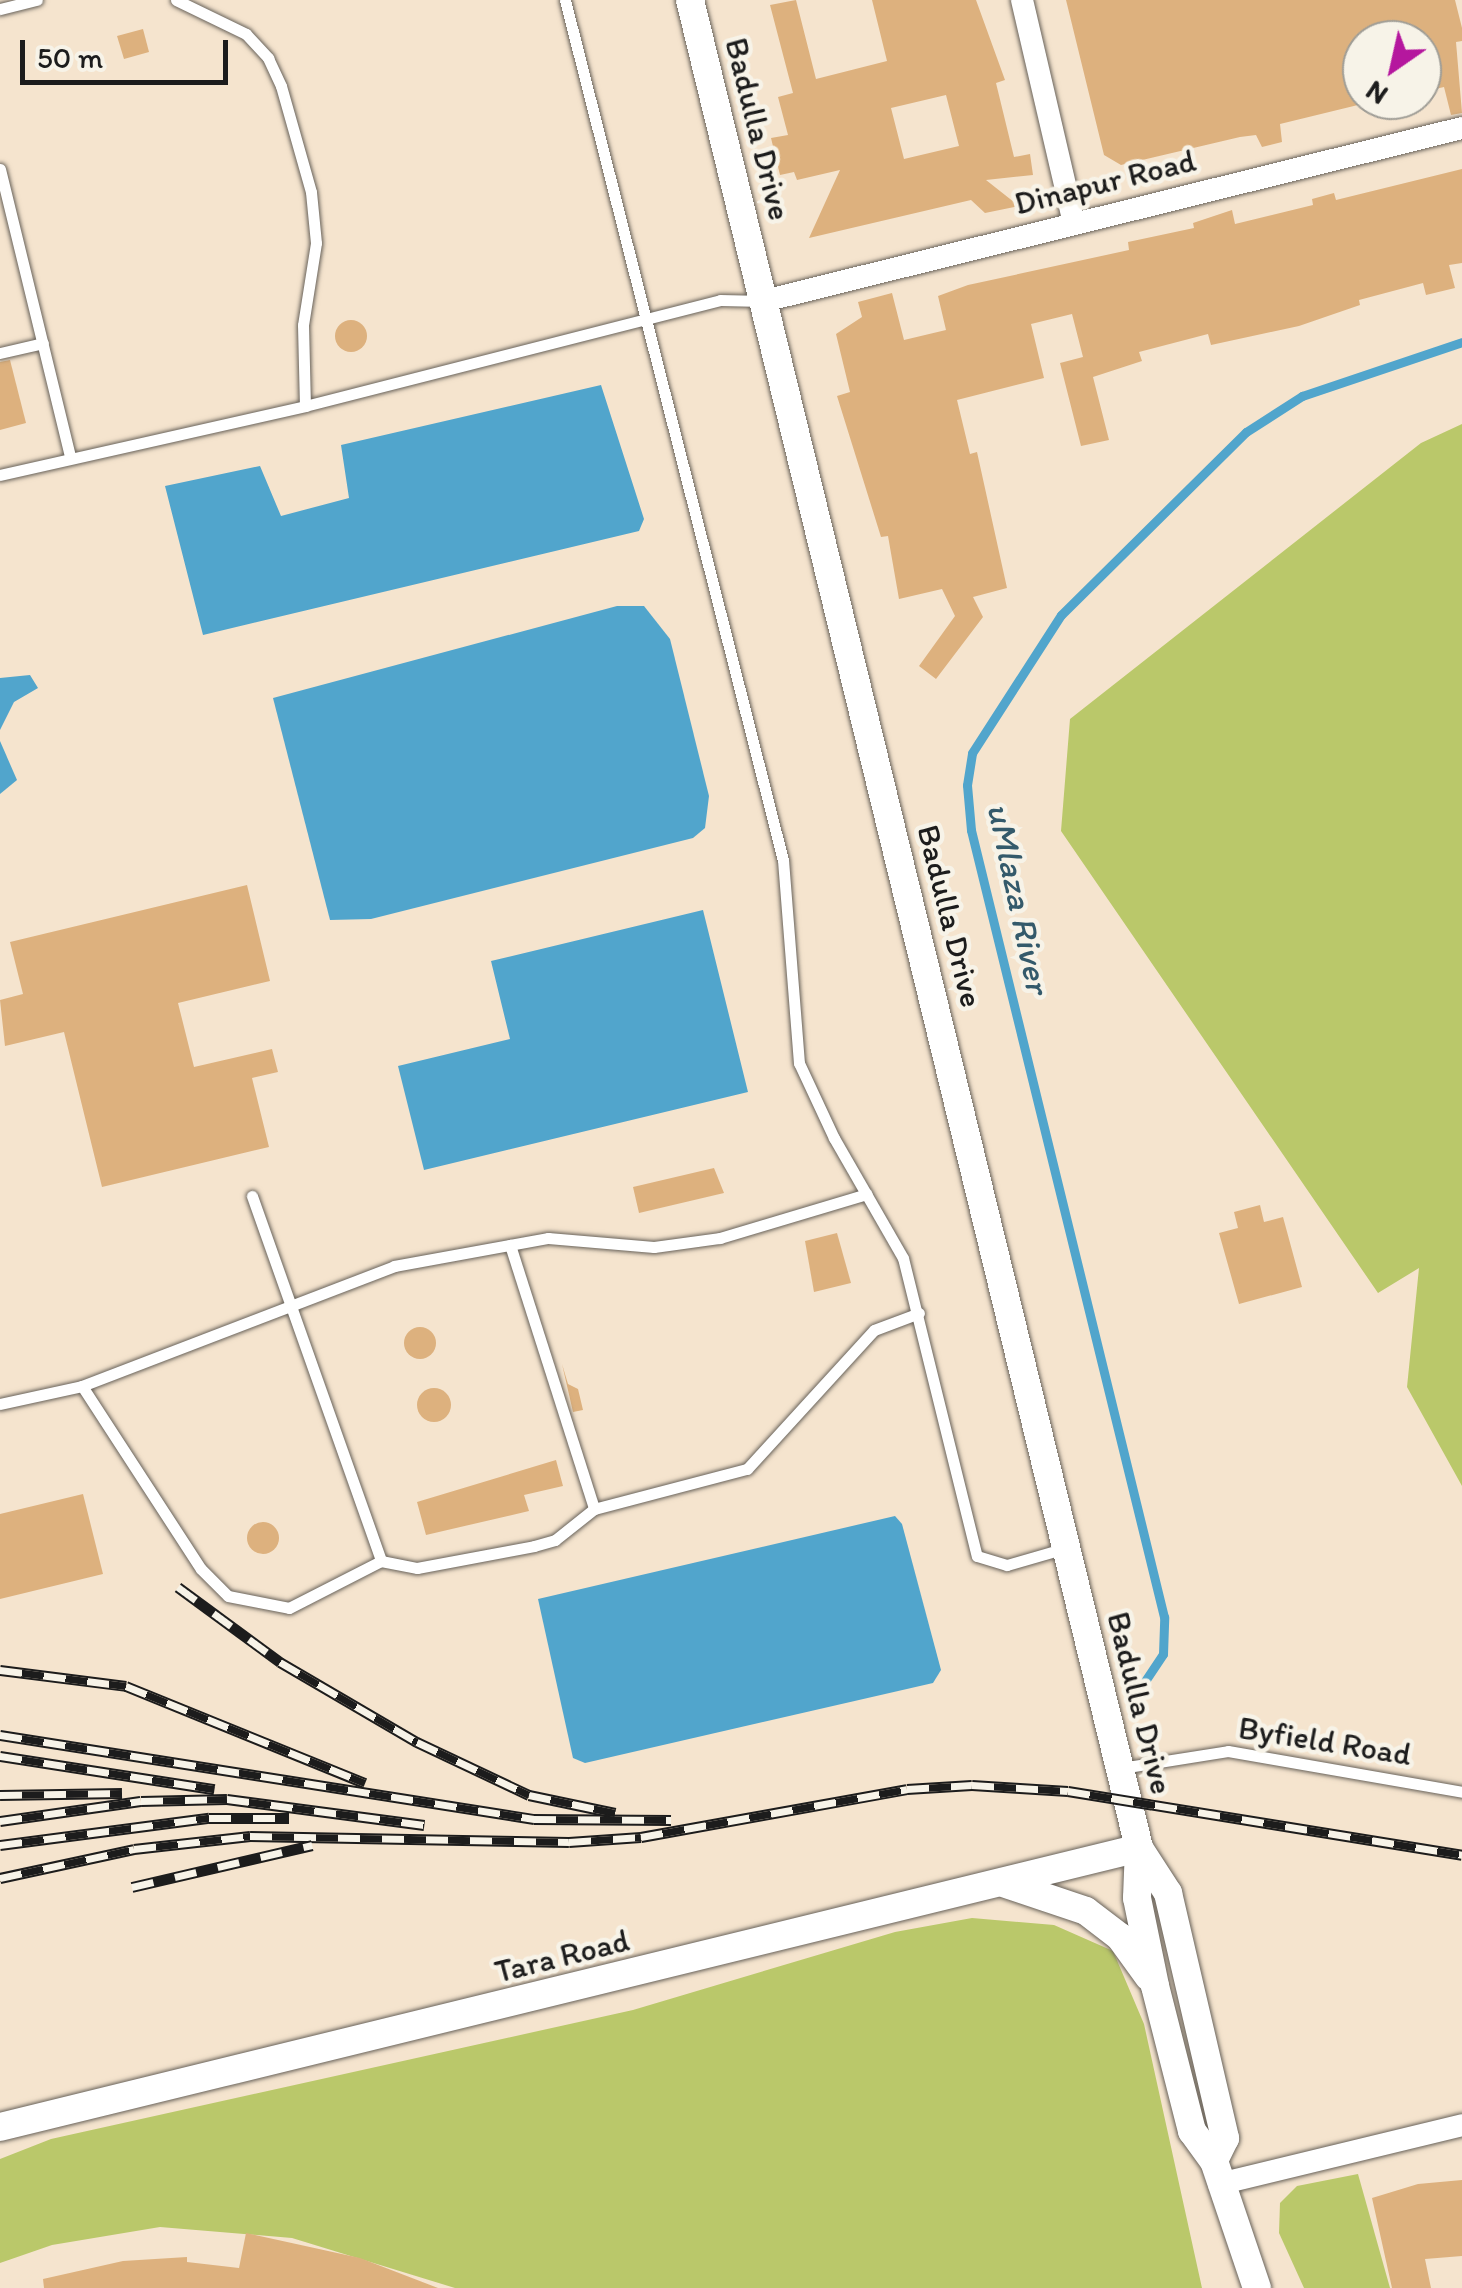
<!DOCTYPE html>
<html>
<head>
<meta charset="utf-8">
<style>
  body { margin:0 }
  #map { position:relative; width:1462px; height:2288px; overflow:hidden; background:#f5e4ce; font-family:Itim,sans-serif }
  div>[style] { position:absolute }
  .green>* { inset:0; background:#bac86a }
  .water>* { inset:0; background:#51a5cc }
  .stream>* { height:9px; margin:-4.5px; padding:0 4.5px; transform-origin:4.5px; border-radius:4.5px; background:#51a5cc }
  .building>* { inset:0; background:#ddb17e }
  .round { border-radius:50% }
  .roads { filter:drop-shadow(0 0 2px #68625a) drop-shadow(0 0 2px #68625a) }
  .service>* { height:11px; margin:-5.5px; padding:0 5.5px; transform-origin:5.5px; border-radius:5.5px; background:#fff }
  .minor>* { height:22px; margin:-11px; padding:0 11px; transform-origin:11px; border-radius:11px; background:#fff }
  .tertiary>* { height:28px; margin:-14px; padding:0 14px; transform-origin:14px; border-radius:14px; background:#fff }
  .rail>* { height:11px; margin-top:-5.5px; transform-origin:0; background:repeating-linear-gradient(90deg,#f7f3e8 0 22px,#1c1c1c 0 44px); box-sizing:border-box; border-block:2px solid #1c1c1c }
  span { translate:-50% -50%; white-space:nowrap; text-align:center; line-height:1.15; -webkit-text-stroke:9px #f7f3e8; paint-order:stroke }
  .street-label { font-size:32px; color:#1c1c1c }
  .water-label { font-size:35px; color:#345a6b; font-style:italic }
  .north { position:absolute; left:1342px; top:20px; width:100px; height:100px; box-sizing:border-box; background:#f7f3e8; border:2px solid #9f9d96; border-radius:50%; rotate:214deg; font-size:28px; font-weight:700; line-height:40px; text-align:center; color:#1c1c1c }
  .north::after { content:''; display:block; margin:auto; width:35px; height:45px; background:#b5179e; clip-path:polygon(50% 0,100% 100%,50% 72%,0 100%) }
  .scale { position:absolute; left:20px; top:40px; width:208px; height:45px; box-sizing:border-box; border:5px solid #1c1c1c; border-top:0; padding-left:12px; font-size:30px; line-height:35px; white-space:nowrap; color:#1c1c1c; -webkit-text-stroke:8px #f7f3e8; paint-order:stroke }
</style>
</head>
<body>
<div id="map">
  <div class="green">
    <i style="clip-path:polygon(1462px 424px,1462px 1486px,1407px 1387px,1419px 1268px,1378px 1293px,1061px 831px,1070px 719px,1421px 443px)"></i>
    <i style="clip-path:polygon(972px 1918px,1054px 1925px,1113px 1951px,1144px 2024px,1202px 2288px,455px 2288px,292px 2238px,160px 2227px,52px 2245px,0 2263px,0 2159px,51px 2139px,633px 2010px,895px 1932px)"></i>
    <i style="clip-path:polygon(1358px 2174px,1390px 2288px,1304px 2288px,1279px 2233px,1280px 2203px,1297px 2186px)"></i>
  </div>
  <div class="water">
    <i style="clip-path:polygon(601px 385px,644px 519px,639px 531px,203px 635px,165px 486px,260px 466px,281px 516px,349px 498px,341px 445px)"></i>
    <i style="clip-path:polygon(617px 606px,644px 606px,670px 639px,709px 796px,705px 828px,693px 838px,371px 919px,330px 920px,273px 698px)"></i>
    <i style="clip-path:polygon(30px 675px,38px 688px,14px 702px,0 730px,0 678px)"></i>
    <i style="clip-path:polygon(0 741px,17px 780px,0 794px)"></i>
    <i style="clip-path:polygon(703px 910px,748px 1092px,424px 1170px,398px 1066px,510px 1039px,491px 961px)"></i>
    <i style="clip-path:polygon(895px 1516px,902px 1524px,941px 1670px,933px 1683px,585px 1763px,573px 1758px,538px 1599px)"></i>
  </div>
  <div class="stream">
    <i style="left:1139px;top:1690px;width:43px;rotate:-56.3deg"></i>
    <i style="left:1163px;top:1654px;width:37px;rotate:-88deg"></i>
    <i style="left:1164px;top:1617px;width:810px;rotate:-103.78deg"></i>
    <i style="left:971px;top:830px;width:45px;rotate:-95.1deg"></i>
    <i style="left:967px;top:785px;width:32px;rotate:-81deg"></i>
    <i style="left:972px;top:753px;width:164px;rotate:-57.2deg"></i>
    <i style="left:1061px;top:615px;width:260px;rotate:-44.7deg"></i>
    <i style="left:1246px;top:432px;width:67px;rotate:-32.7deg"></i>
    <i style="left:1302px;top:396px;width:169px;rotate:-18.6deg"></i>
  </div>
  <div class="building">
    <i style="clip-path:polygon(evenodd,796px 0,816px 79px,887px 61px,872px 0,976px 0,1005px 80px,996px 83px,1014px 157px,1030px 154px,1033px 175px,986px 180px,1019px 206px,985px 213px,971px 200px,809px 238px,840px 170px,797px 180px,794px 172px,780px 175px,771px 138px,788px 135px,778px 97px,793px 93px,770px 5px,796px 0,946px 95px,959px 146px,904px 159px,891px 108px,946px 95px)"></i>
    <i style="clip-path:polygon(1066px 0,1455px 0,1462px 28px,1462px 41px,1456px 42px,1462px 113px,1451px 115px,1444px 87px,1422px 92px,1422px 40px,1362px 40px,1362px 104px,1280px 124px,1282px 142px,1262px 147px,1256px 135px,1240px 137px,1121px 165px,1104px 155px)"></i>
    <i style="clip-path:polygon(143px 29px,149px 52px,124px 59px,117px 36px)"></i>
    <i style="clip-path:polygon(1462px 169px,1462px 263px,1449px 265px,1455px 288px,1426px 295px,1423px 283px,1359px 300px,1360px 305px,1299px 326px,1211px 345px,1208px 334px,1139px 352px,1142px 361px,1093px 377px,1109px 440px,1081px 446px,1060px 363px,1083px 357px,1072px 314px,1031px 324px,1044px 378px,957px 400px,970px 454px,977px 452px,1007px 588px,973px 597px,983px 617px,936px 679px,919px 666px,955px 616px,942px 589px,899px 599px,888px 536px,881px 537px,837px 396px,850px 392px,836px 334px,862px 317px,858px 302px,892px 293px,904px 340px,946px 330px,938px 296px,968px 285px,1129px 250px,1128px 242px,1194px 228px,1193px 223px,1232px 210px,1235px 224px,1313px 205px,1312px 199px,1334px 193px,1336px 200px)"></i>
    <i class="round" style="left:335px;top:320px;width:32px;height:32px"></i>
    <i style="clip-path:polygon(10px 360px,26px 423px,0 430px,0 362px)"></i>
    <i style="clip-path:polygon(247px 885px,270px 981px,178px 1003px,194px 1067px,272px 1049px,278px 1072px,252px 1078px,269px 1147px,102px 1187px,64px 1032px,5px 1046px,0 1000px,23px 994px,10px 942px)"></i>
    <i style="clip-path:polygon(714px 1168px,724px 1193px,639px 1213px,633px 1187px)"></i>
    <i style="clip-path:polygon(1260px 1205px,1264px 1222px,1283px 1217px,1302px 1287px,1239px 1304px,1219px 1233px,1238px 1228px,1234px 1212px)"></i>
    <i style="clip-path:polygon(837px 1233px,851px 1283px,814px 1292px,805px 1241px)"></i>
    <i class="round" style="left:404px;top:1327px;width:32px;height:32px"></i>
    <i style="clip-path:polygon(562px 1364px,568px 1384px,578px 1389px,583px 1410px,573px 1412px)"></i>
    <i class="round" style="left:417px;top:1388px;width:34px;height:34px"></i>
    <i style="clip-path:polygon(556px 1460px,563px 1486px,524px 1495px,529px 1511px,426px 1535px,417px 1502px)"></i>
    <i style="clip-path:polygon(83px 1494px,103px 1574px,0 1599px,0 1514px)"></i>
    <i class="round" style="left:247px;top:1522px;width:32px;height:32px"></i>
    <i style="clip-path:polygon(1462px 2180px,1462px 2256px,1425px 2259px,1431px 2288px,1392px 2288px,1372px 2198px,1418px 2184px)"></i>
    <i style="clip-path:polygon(246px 2233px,360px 2258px,438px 2288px,44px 2288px,43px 2279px,123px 2261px,187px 2257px,187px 2262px,239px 2268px)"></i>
  </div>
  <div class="roads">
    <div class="service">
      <i style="left:176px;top:0;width:78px;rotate:25.9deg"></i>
      <i style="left:246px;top:34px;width:33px;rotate:47deg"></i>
      <i style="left:268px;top:58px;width:31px;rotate:65deg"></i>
      <i style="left:281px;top:86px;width:110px;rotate:74.2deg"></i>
      <i style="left:311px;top:192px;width:51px;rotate:84.4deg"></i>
      <i style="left:316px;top:243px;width:83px;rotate:99deg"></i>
      <i style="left:303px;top:325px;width:81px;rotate:88.6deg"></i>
      <i style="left:565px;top:0;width:887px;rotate:75.78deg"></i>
      <i style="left:783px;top:860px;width:204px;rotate:85.5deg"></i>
      <i style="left:799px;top:1063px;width:83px;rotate:65deg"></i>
      <i style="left:834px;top:1138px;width:138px;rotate:60.1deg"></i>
      <i style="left:903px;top:1258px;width:307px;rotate:76.1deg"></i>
      <i style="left:977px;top:1556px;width:31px;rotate:17deg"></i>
      <i style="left:1007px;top:1565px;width:61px;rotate:-16.1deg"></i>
      <i style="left:0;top:9px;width:38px;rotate:-14deg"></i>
      <i style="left:0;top:169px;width:296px;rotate:76.3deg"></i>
      <i style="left:0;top:353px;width:44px;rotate:-13.1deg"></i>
      <i style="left:0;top:475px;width:313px;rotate:-12.7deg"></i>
      <i style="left:305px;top:406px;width:428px;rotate:-14.3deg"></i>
      <i style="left:720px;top:300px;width:44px;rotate:1.3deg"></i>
      <i style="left:252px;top:1196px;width:387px;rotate:70.5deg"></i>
      <i style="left:381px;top:1561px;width:37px;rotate:11deg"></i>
      <i style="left:417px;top:1568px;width:119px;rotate:-10.6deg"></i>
      <i style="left:534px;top:1546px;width:22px;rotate:-16deg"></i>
      <i style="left:555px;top:1540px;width:50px;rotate:-38.5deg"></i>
      <i style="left:594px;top:1509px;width:158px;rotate:-14.7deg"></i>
      <i style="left:747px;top:1469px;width:188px;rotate:-47.6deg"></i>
      <i style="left:874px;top:1330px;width:48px;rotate:-20.7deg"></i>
      <i style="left:510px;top:1245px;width:277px;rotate:72.3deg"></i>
      <i style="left:82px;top:1386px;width:218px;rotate:57deg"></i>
      <i style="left:201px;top:1569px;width:38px;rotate:45deg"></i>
      <i style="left:228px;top:1596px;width:62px;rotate:11.1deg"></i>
      <i style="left:289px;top:1608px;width:103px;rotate:-27.1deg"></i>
      <i style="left:0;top:1404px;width:84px;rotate:-12.4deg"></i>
      <i style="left:82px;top:1386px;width:334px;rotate:-21deg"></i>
      <i style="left:394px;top:1266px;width:157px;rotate:-10.3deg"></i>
      <i style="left:548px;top:1238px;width:106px;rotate:4.9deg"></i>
      <i style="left:654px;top:1247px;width:67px;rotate:-7.8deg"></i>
      <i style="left:720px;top:1238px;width:153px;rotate:-16.7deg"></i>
      <i style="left:1121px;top:1768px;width:108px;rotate:-9deg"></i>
      <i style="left:1228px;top:1751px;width:238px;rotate:9.9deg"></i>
    </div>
    <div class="minor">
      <i style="left:1022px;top:0;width:229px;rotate:76.9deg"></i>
      <i style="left:764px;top:301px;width:719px;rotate:-13.92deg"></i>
      <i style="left:1219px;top:2184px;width:250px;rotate:-13.6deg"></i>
    </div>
    <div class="tertiary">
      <i style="left:690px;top:0;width:1902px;rotate:76.34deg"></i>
      <i style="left:1139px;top:1848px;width:50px;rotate:92.3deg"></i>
      <i style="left:1137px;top:1898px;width:90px;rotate:78.4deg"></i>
      <i style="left:1155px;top:1986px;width:150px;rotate:75.7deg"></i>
      <i style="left:1192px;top:2131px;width:37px;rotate:54deg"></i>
      <i style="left:1214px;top:2161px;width:134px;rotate:71.3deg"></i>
      <i style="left:1139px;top:1848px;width:54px;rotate:57.2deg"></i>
      <i style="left:1168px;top:1893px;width:252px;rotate:76.9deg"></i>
      <i style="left:1225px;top:2138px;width:25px;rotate:116deg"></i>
      <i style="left:1006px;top:1884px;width:84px;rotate:18.6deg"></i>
      <i style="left:1086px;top:1911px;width:43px;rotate:37.4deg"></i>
      <i style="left:1120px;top:1937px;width:49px;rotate:54.1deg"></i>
      <i style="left:0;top:2127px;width:1173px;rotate:-13.76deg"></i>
    </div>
  </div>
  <div class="rail">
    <i style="left:178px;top:1587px;width:127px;rotate:36.3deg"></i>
    <i style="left:280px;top:1662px;width:159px;rotate:30.3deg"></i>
    <i style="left:417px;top:1742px;width:124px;rotate:25.3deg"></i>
    <i style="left:529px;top:1795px;width:88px;rotate:11.8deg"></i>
    <i style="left:0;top:1670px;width:127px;rotate:7.2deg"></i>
    <i style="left:126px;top:1686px;width:258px;rotate:22.1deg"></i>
    <i style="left:0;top:1735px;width:541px;rotate:8.94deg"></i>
    <i style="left:534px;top:1819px;width:137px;rotate:0.4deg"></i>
    <i style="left:0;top:1756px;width:217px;rotate:8.8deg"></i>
    <i style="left:0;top:1795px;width:122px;rotate:-0.9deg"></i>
    <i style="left:0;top:1821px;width:142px;rotate:-8.1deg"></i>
    <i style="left:141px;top:1801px;width:86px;rotate:-1.3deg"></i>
    <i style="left:227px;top:1799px;width:199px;rotate:7.5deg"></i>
    <i style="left:0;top:1845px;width:211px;rotate:-7.4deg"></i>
    <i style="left:209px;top:1818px;width:80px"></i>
    <i style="left:0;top:1878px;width:137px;rotate:-12.2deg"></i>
    <i style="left:134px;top:1849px;width:117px;rotate:-6.4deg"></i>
    <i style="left:250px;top:1836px;width:319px;rotate:1.1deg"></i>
    <i style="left:569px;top:1842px;width:72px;rotate:-4deg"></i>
    <i style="left:641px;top:1837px;width:270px;rotate:-10.2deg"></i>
    <i style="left:907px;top:1789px;width:65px;rotate:-3.5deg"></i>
    <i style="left:972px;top:1785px;width:96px;rotate:3.6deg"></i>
    <i style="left:1068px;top:1791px;width:399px;rotate:9.2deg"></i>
    <i style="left:132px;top:1887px;width:185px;rotate:-13.1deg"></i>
  </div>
  <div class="street-label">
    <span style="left:758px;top:129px;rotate:76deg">Badulla Drive</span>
    <span style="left:1105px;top:182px;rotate:-14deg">Dinapur Road</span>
    <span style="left:950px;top:916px;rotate:76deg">Badulla Drive</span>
    <span style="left:1140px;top:1703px;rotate:76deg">Badulla Drive</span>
    <span style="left:1325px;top:1741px;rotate:9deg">Byfield Road</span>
    <span style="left:562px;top:1956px;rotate:-14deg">Tara Road</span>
  </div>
  <div class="water-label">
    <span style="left:1019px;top:898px;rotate:78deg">uMlaza River</span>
  </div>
  <div class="north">N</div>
  <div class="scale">50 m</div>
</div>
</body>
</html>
